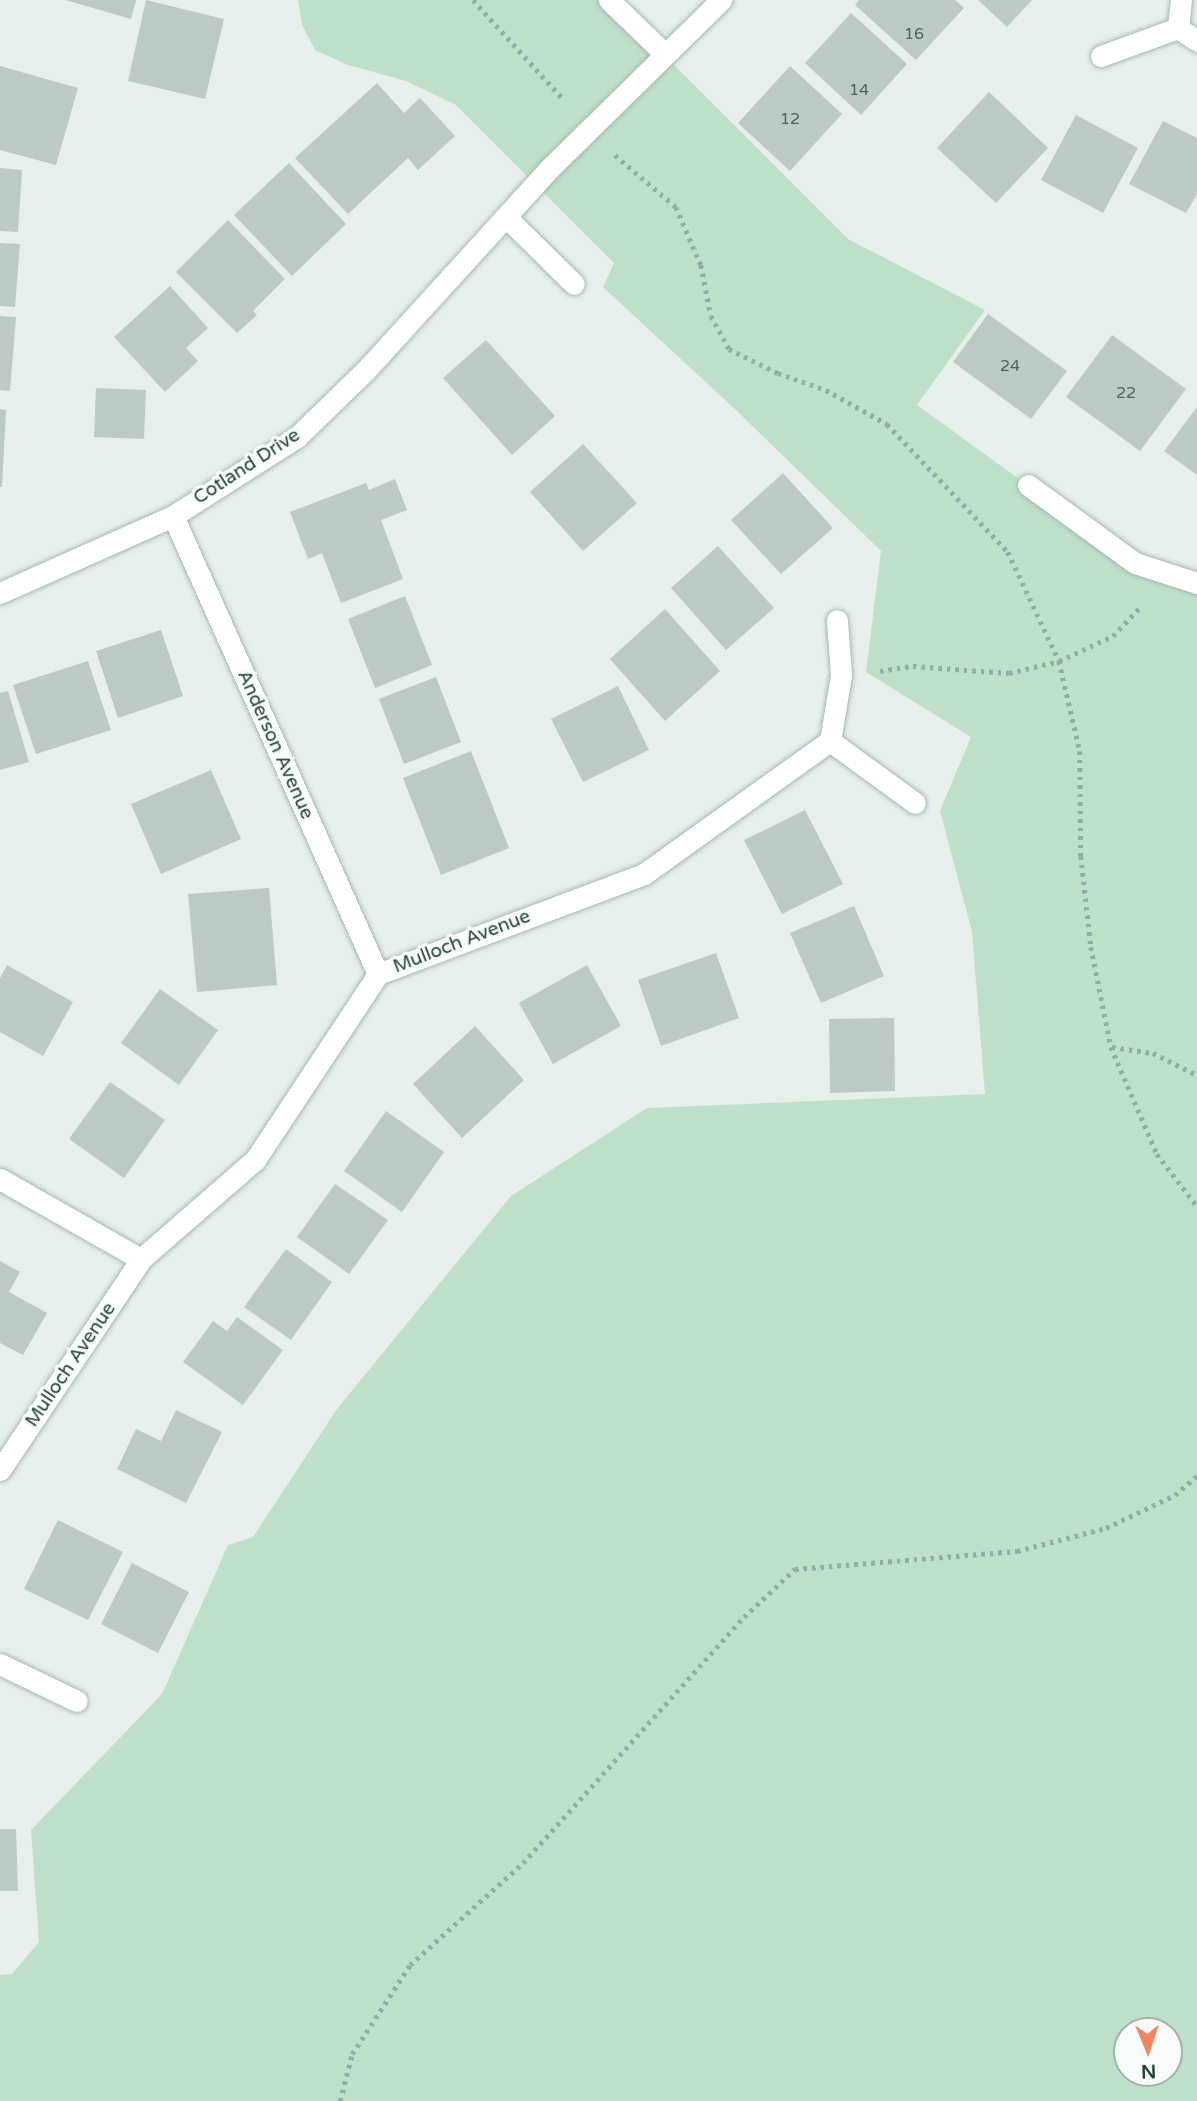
<!DOCTYPE html>
<html>
<head>
<meta charset="utf-8">
<style>
  body { margin:0 }
  #map { position:relative; width:1197px; height:2101px; overflow:hidden; background:#e6efeb; font-family:"Varela Round",sans-serif }
  div>[style] { position:absolute }
  .green>* { inset:0; background:#bfe0c8 }
  .building>* { inset:0; background:#bbcac4 }
  .path>* { height:4.5px; margin-top:-2.25px; transform-origin:0; background:repeating-linear-gradient(90deg,#86b3a5 0 3.5px,transparent 0 8.5px) }
  .roads { filter:drop-shadow(0 0 2px #a8b8b2) drop-shadow(0 0 2px #a8b8b2) }
  .lane>* { height:21px; margin:-10.5px; padding:0 10.5px; transform-origin:10.5px; border-radius:10.5px; background:#fff }
  .street>* { height:21px; margin:-10.5px; padding:0 10.5px; transform-origin:10.5px; border-radius:10.5px; background:#fff }
  span { translate:-50% -50%; white-space:nowrap; text-align:center; line-height:1.15; -webkit-text-stroke:7px #f7fbf9; paint-order:stroke }
  .number-label { font-size:16px; color:#4a645c }
  .number-label span { -webkit-text-stroke-width:0 }
  .street-label { font-size:19px; color:#24423a }
  .north { position:absolute; left:1113px; top:2017px; width:70px; height:70px; box-sizing:border-box; background:#f7fbf9; border:2px solid #a3b1ad; border-radius:50%; rotate:178deg; font-size:19px; font-weight:700; line-height:28px; text-align:center; color:#24423a }
  .north::after { content:''; display:block; margin:auto; width:24px; height:32px; background:#f4845f; clip-path:polygon(50% 0,100% 100%,50% 72%,0 100%) }
</style>
</head>
<body>
<div id="map">
  <div class="green">
    <i style="clip-path:polygon(evenodd,298px 0,609px 0,848px 239px,985px 310px,917px 405px,1135px 563px,1197px 583px,1197px 2101px,0 2101px,0 1975px,12px 1974px,39px 1942px,31px 1830px,162px 1694px,228px 1545px,253px 1537px,337px 1409px,511px 1196px,647px 1108px,985px 1094px,972px 932px,940px 811px,971px 737px,866px 672px,881px 551px,737px 411px,603px 287px,614px 263px,456px 105px,406px 81px,348px 65px,315px 50px,302px 25px,298px 0,1127px 2031px,1169px 2031px,1169px 2073px,1127px 2073px,1127px 2031px)"></i>
  </div>
  <div class="building">
    <i style="clip-path:polygon(65px 0,136px 0,131px 19px)"></i>
    <i style="clip-path:polygon(146px 0,224px 19px,205px 99px,128px 81px)"></i>
    <i style="clip-path:polygon(859px 0,955px 0,964px 8px,916px 60px,855px 5px)"></i>
    <i style="clip-path:polygon(978px 0,1032px 0,1007px 27px)"></i>
    <i style="clip-path:polygon(851px 13px,907px 64px,861px 115px,805px 63px)"></i>
    <i style="clip-path:polygon(0 66px,78px 88px,56px 165px,0 150px)"></i>
    <i style="clip-path:polygon(790px 66px,842px 114px,790px 171px,738px 123px)"></i>
    <i style="clip-path:polygon(377px 83px,404px 113px,420px 98px,455px 136px,418px 170px,408px 158px,348px 214px,295px 158px)"></i>
    <i style="clip-path:polygon(989px 92px,1048px 148px,996px 203px,937px 148px)"></i>
    <i style="clip-path:polygon(1076px 115px,1138px 148px,1103px 213px,1041px 180px)"></i>
    <i style="clip-path:polygon(1163px 121px,1197px 138px,1197px 194px,1186px 213px,1129px 184px)"></i>
    <i style="clip-path:polygon(289px 163px,346px 224px,292px 276px,234px 215px)"></i>
    <i style="clip-path:polygon(0 168px,22px 170px,18px 232px,0 231px)"></i>
    <i style="clip-path:polygon(228px 220px,285px 279px,253px 311px,257px 315px,237px 333px,176px 272px)"></i>
    <i style="clip-path:polygon(0 243px,20px 244px,15px 307px,0 306px)"></i>
    <i style="clip-path:polygon(170px 286px,208px 328px,186px 348px,198px 361px,165px 392px,114px 337px)"></i>
    <i style="clip-path:polygon(988px 314px,1067px 371px,1031px 419px,953px 362px)"></i>
    <i style="clip-path:polygon(0 316px,16px 317px,10px 391px,0 390px)"></i>
    <i style="clip-path:polygon(1112px 335px,1186px 389px,1140px 451px,1066px 397px)"></i>
    <i style="clip-path:polygon(486px 340px,555px 416px,512px 455px,443px 378px)"></i>
    <i style="clip-path:polygon(96px 388px,146px 390px,144px 439px,94px 437px)"></i>
    <i style="clip-path:polygon(1197px 407px,1197px 475px,1164px 451px)"></i>
    <i style="clip-path:polygon(0 409px,6px 410px,2px 487px,0 487px)"></i>
    <i style="clip-path:polygon(583px 444px,637px 503px,583px 551px,530px 492px)"></i>
    <i style="clip-path:polygon(783px 473px,833px 528px,781px 574px,731px 520px)"></i>
    <i style="clip-path:polygon(395px 479px,407px 510px,381px 520px,403px 579px,341px 603px,322px 553px,308px 559px,290px 512px,366px 483px,369px 490px)"></i>
    <i style="clip-path:polygon(718px 546px,774px 608px,726px 650px,671px 588px)"></i>
    <i style="clip-path:polygon(405px 596px,432px 665px,375px 688px,348px 619px)"></i>
    <i style="clip-path:polygon(665px 609px,720px 671px,665px 721px,610px 659px)"></i>
    <i style="clip-path:polygon(161px 630px,183px 696px,118px 718px,96px 651px)"></i>
    <i style="clip-path:polygon(88px 661px,111px 730px,36px 754px,13px 685px)"></i>
    <i style="clip-path:polygon(436px 677px,461px 742px,404px 764px,379px 699px)"></i>
    <i style="clip-path:polygon(618px 686px,649px 750px,583px 782px,551px 719px)"></i>
    <i style="clip-path:polygon(8px 691px,29px 762px,0 770px,0 693px)"></i>
    <i style="clip-path:polygon(471px 751px,509px 848px,441px 875px,403px 778px)"></i>
    <i style="clip-path:polygon(211px 770px,241px 839px,161px 874px,131px 804px)"></i>
    <i style="clip-path:polygon(805px 810px,843px 884px,782px 914px,744px 840px)"></i>
    <i style="clip-path:polygon(269px 888px,277px 985px,197px 992px,188px 894px)"></i>
    <i style="clip-path:polygon(854px 906px,884px 976px,821px 1003px,790px 933px)"></i>
    <i style="clip-path:polygon(716px 953px,739px 1018px,661px 1046px,638px 980px)"></i>
    <i style="clip-path:polygon(7px 965px,73px 1002px,43px 1056px,0 1032px,0 978px)"></i>
    <i style="clip-path:polygon(587px 965px,621px 1026px,553px 1064px,519px 1003px)"></i>
    <i style="clip-path:polygon(160px 989px,218px 1030px,179px 1085px,121px 1043px)"></i>
    <i style="clip-path:polygon(894px 1018px,895px 1091px,830px 1093px,829px 1019px)"></i>
    <i style="clip-path:polygon(475px 1026px,524px 1080px,462px 1138px,413px 1084px)"></i>
    <i style="clip-path:polygon(110px 1082px,165px 1120px,124px 1178px,69px 1139px)"></i>
    <i style="clip-path:polygon(386px 1111px,444px 1152px,402px 1212px,344px 1171px)"></i>
    <i style="clip-path:polygon(335px 1184px,388px 1220px,349px 1274px,297px 1237px)"></i>
    <i style="clip-path:polygon(286px 1249px,332px 1282px,291px 1340px,244px 1307px)"></i>
    <i style="clip-path:polygon(0 1261px,20px 1272px,9px 1292px,47px 1313px,23px 1355px,0 1343px)"></i>
    <i style="clip-path:polygon(237px 1317px,283px 1350px,243px 1405px,183px 1362px,213px 1321px,227px 1331px)"></i>
    <i style="clip-path:polygon(176px 1410px,222px 1432px,186px 1503px,117px 1469px,136px 1429px,161px 1441px)"></i>
    <i style="clip-path:polygon(58px 1520px,123px 1552px,88px 1620px,24px 1589px)"></i>
    <i style="clip-path:polygon(132px 1563px,189px 1592px,158px 1653px,101px 1624px)"></i>
    <i style="clip-path:polygon(0 1829px,16px 1829px,18px 1891px,0 1891px)"></i>
  </div>
  <div class="path">
    <i style="left:473px;top:0;width:135px;rotate:47.7deg"></i>
    <i style="left:615px;top:155px;width:80px;rotate:40.4deg"></i>
    <i style="left:676px;top:207px;width:63px;rotate:66.7deg"></i>
    <i style="left:701px;top:265px;width:52px;rotate:78.9deg"></i>
    <i style="left:711px;top:316px;width:38px;rotate:61deg"></i>
    <i style="left:729px;top:349px;width:55px;rotate:26.1deg"></i>
    <i style="left:778px;top:373px;width:51px;rotate:19.5deg"></i>
    <i style="left:826px;top:390px;width:70px;rotate:29.1deg"></i>
    <i style="left:887px;top:424px;width:176px;rotate:46.6deg"></i>
    <i style="left:1008px;top:552px;width:120px;rotate:64.9deg"></i>
    <i style="left:1059px;top:661px;width:92px;rotate:76.9deg"></i>
    <i style="left:1080px;top:751px;width:105px;rotate:89.5deg"></i>
    <i style="left:1081px;top:856px;width:92px;rotate:83.7deg"></i>
    <i style="left:1091px;top:947px;width:102px;rotate:78.7deg"></i>
    <i style="left:1111px;top:1047px;width:116px;rotate:66.7deg"></i>
    <i style="left:1157px;top:1154px;width:66px;rotate:52.4deg"></i>
    <i style="left:880px;top:671px;width:33px;rotate:-9deg"></i>
    <i style="left:913px;top:666px;width:96px;rotate:4.2deg"></i>
    <i style="left:1009px;top:673px;width:51px;rotate:-13.5deg"></i>
    <i style="left:1059px;top:661px;width:60px;rotate:-24.8deg"></i>
    <i style="left:1113px;top:636px;width:41px;rotate:-47deg"></i>
    <i style="left:1112px;top:1047px;width:41px;rotate:8.3deg"></i>
    <i style="left:1153px;top:1053px;width:49px;rotate:26.6deg"></i>
    <i style="left:340px;top:2101px;width:49px;rotate:-75.7deg"></i>
    <i style="left:352px;top:2054px;width:106px;rotate:-56.9deg"></i>
    <i style="left:410px;top:1965px;width:152px;rotate:-42.1deg"></i>
    <i style="left:523px;top:1863px;width:331px;rotate:-48.1deg"></i>
    <i style="left:744px;top:1617px;width:70px;rotate:-43.3deg"></i>
    <i style="left:795px;top:1569px;width:223px;rotate:-4.6deg"></i>
    <i style="left:1017px;top:1551px;width:92px;rotate:-14.5deg"></i>
    <i style="left:1106px;top:1528px;width:76px;rotate:-25.6deg"></i>
    <i style="left:1175px;top:1495px;width:29px;rotate:-41deg"></i>
  </div>
  <div class="roads">
    <div class="lane">
      <i style="left:1028px;top:485px;width:132px;rotate:36.1deg"></i>
    </div>
    <div class="street">
      <i style="left:609px;top:0;width:78px;rotate:44deg"></i>
      <i style="left:1178px;top:28px;width:28px;rotate:-84deg"></i>
      <i style="left:1101px;top:56px;width:82px;rotate:-20deg"></i>
      <i style="left:1178px;top:28px;width:23px;rotate:34deg"></i>
      <i style="left:506px;top:217px;width:95px;rotate:44.6deg"></i>
      <i style="left:173px;top:516px;width:502px;rotate:65.89deg"></i>
      <i style="left:1135px;top:563px;width:65px;rotate:17.9deg"></i>
      <i style="left:0;top:593px;width:189px;rotate:-24deg"></i>
      <i style="left:173px;top:516px;width:147px;rotate:-32.5deg"></i>
      <i style="left:297px;top:437px;width:96px;rotate:-44.2deg"></i>
      <i style="left:366px;top:370px;width:273px;rotate:-47.7deg"></i>
      <i style="left:550px;top:168px;width:240px;rotate:-44.5deg"></i>
      <i style="left:830px;top:741px;width:105px;rotate:36.1deg"></i>
      <i style="left:0;top:1179px;width:162px;rotate:29.6deg"></i>
      <i style="left:0;top:1470px;width:254px;rotate:-56.2deg"></i>
      <i style="left:141px;top:1259px;width:151px;rotate:-41deg"></i>
      <i style="left:255px;top:1160px;width:223px;rotate:-56.5deg"></i>
      <i style="left:378px;top:974px;width:284px;rotate:-20.6deg"></i>
      <i style="left:644px;top:874px;width:229px;rotate:-35.6deg"></i>
      <i style="left:830px;top:741px;width:67px;rotate:-80.5deg"></i>
      <i style="left:841px;top:675px;width:55px;rotate:-94.2deg"></i>
      <i style="left:0;top:1664px;width:85px;rotate:25.7deg"></i>
    </div>
  </div>
  <div class="number-label">
    <span style="left:914px;top:34px">16</span>
    <span style="left:859px;top:90px">14</span>
    <span style="left:790px;top:119px">12</span>
    <span style="left:1010px;top:366px">24</span>
    <span style="left:1126px;top:393px">22</span>
  </div>
  <div class="street-label">
    <span style="left:247px;top:467px;rotate:-33deg">Cotland Drive</span>
    <span style="left:275px;top:745px;rotate:66deg">Anderson Avenue</span>
    <span style="left:462px;top:942px;rotate:-21deg">Mulloch Avenue</span>
    <span style="left:71px;top:1365px;rotate:-56deg">Mulloch Avenue</span>
  </div>
  <div class="north">N</div>
</div>
</body>
</html>
